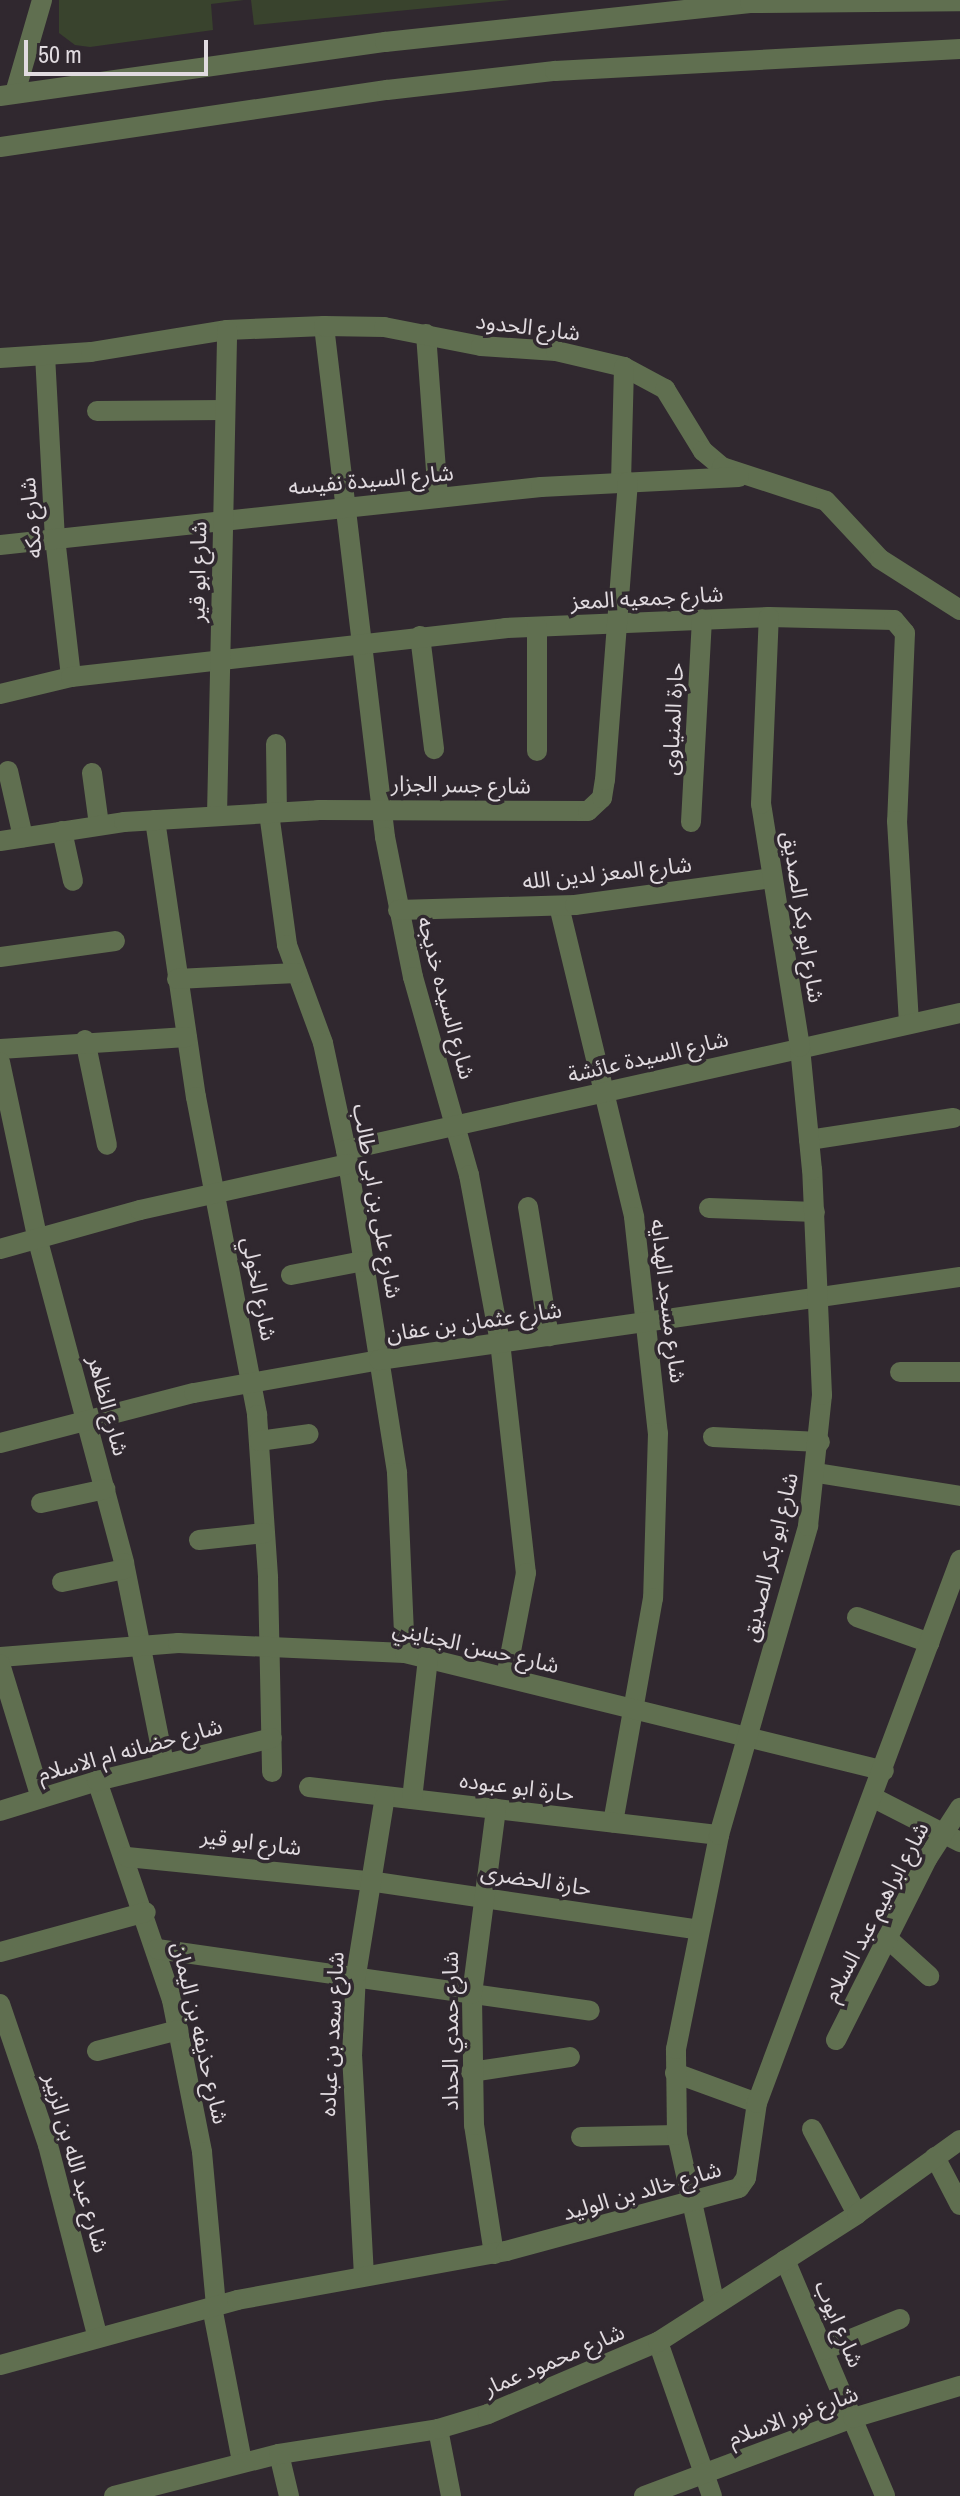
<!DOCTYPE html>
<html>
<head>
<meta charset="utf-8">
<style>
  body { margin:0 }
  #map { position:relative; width:960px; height:2496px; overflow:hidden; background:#30282f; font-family:"Archivo Narrow","Noto Sans Arabic",sans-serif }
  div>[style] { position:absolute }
  .green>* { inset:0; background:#39432d }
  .minor>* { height:20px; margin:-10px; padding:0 10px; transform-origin:10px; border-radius:10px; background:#606f50 }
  span { translate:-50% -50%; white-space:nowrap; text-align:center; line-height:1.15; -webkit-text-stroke:7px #30282f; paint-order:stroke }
  .street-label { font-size:22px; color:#e1dbe0 }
  .scale { position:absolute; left:24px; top:40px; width:184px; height:36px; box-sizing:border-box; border:4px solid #e1dbe0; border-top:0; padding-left:10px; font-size:24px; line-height:28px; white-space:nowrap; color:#e1dbe0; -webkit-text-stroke:6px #30282f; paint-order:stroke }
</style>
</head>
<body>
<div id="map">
  <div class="green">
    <i style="clip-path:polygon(59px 0,244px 0,211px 4px,213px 30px,90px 47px,75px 45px,59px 33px)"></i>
    <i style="clip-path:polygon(251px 0,510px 0,254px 25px)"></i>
  </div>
  <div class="minor">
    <i style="left:15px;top:93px;width:97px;rotate:-73.8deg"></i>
    <i style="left:0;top:96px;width:389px;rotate:-8deg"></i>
    <i style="left:385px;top:42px;width:367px;rotate:-6.1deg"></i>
    <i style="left:750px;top:3px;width:210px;rotate:-0.5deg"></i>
    <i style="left:0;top:147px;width:391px;rotate:-8.4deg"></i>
    <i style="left:387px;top:90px;width:169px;rotate:-6.5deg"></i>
    <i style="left:555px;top:71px;width:406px;rotate:-3.1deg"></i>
    <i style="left:324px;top:326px;width:515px;rotate:83.19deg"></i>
    <i style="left:385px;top:837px;width:143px;rotate:78.7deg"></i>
    <i style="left:413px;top:977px;width:206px;rotate:74.2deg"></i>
    <i style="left:469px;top:1175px;width:170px;rotate:79.5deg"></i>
    <i style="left:500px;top:1342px;width:232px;rotate:83.6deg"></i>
    <i style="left:526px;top:1573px;width:106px;rotate:100.9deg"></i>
    <i style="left:426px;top:334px;width:164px;rotate:85.8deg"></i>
    <i style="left:45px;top:355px;width:183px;rotate:86.9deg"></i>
    <i style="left:55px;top:538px;width:140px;rotate:83.4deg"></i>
    <i style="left:0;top:358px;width:91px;rotate:-3.8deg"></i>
    <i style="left:91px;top:352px;width:138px;rotate:-9.2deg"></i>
    <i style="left:227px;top:330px;width:97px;rotate:-2.4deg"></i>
    <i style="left:324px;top:326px;width:60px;rotate:1deg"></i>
    <i style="left:384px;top:327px;width:99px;rotate:11.1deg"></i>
    <i style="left:481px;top:346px;width:75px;rotate:3.8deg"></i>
    <i style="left:556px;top:351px;width:70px;rotate:13.2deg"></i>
    <i style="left:624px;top:367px;width:47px;rotate:28.2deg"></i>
    <i style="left:665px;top:389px;width:73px;rotate:58.5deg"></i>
    <i style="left:703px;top:451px;width:25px;rotate:40deg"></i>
    <i style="left:722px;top:467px;width:109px;rotate:18.1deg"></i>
    <i style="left:826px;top:501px;width:79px;rotate:47deg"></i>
    <i style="left:880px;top:559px;width:95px;rotate:32.5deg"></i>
    <i style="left:97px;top:411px;width:128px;rotate:-0.4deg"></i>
    <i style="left:621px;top:482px;width:115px;rotate:-88.5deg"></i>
    <i style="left:0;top:545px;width:544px;rotate:-6.12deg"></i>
    <i style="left:541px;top:487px;width:198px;rotate:-2.9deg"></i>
    <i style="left:420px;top:636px;width:114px;rotate:82.9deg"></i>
    <i style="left:0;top:694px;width:73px;rotate:-13.5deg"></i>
    <i style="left:71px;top:677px;width:437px;rotate:-6.4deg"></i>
    <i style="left:505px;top:628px;width:264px;rotate:-2.4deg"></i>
    <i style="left:769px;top:617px;width:125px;rotate:1.4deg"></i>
    <i style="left:894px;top:620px;width:17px;rotate:50deg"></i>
    <i style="left:905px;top:633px;width:188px;rotate:92.4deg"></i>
    <i style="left:897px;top:821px;width:201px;rotate:86.6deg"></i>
    <i style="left:276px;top:744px;width:69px;rotate:89.2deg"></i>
    <i style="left:537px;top:751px;width:124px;rotate:-90deg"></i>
    <i style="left:8px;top:771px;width:68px;rotate:77.2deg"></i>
    <i style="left:92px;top:773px;width:52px;rotate:82.3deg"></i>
    <i style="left:269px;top:813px;width:133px;rotate:82.2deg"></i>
    <i style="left:287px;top:945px;width:104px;rotate:69.8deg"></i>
    <i style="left:323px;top:1043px;width:109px;rotate:77.9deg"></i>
    <i style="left:346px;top:1150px;width:327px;rotate:81deg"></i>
    <i style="left:397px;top:1473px;width:180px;rotate:87.5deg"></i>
    <i style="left:217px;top:816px;width:486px;rotate:-88.8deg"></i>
    <i style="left:155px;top:820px;width:280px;rotate:81.6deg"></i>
    <i style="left:196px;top:1097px;width:324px;rotate:79.1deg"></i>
    <i style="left:257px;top:1415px;width:163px;rotate:86.1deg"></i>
    <i style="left:268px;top:1578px;width:194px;rotate:88.8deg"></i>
    <i style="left:691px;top:822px;width:203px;rotate:-86.9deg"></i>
    <i style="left:62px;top:831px;width:51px;rotate:77.6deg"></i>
    <i style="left:0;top:841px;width:125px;rotate:-8.7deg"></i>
    <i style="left:124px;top:822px;width:194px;rotate:-3.5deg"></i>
    <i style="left:318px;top:810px;width:270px;rotate:0.2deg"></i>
    <i style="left:588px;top:811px;width:19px;rotate:-43deg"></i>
    <i style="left:602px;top:798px;width:18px;rotate:-81deg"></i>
    <i style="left:605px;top:780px;width:299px;rotate:-85.6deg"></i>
    <i style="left:559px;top:906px;width:320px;rotate:76.4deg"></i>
    <i style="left:634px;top:1217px;width:217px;rotate:83.7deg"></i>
    <i style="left:658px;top:1433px;width:165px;rotate:91.7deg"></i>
    <i style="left:653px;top:1598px;width:228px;rotate:100.1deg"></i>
    <i style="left:398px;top:910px;width:177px;rotate:-1.6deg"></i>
    <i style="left:575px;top:905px;width:199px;rotate:-7.8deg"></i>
    <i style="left:0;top:957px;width:116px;rotate:-7.9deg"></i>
    <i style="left:177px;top:979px;width:120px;rotate:-2.9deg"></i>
    <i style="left:85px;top:1040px;width:107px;rotate:78.2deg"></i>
    <i style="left:0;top:1049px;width:187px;rotate:-3.7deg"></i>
    <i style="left:0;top:1062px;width:183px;rotate:78deg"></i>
    <i style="left:38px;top:1241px;width:333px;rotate:75deg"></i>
    <i style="left:124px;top:1563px;width:204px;rotate:78.7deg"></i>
    <i style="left:809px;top:1140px;width:146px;rotate:-8.7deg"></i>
    <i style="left:346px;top:1150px;width:629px;rotate:-12.58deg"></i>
    <i style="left:528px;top:1207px;width:131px;rotate:80.8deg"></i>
    <i style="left:709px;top:1208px;width:106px;rotate:2.2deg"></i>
    <i style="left:0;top:1249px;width:145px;rotate:-15.6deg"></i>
    <i style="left:140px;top:1210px;width:213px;rotate:-12.5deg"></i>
    <i style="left:291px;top:1275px;width:73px;rotate:-11deg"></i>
    <i style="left:900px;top:1372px;width:60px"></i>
    <i style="left:713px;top:1437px;width:107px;rotate:2.7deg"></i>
    <i style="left:259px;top:1441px;width:50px;rotate:-8deg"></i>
    <i style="left:0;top:1443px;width:200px;rotate:-14.5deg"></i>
    <i style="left:194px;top:1393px;width:188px;rotate:-10.1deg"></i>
    <i style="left:379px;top:1360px;width:587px;rotate:-8.13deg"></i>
    <i style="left:817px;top:1473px;width:145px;rotate:9.1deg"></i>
    <i style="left:41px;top:1503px;width:66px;rotate:-12.3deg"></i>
    <i style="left:199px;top:1540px;width:66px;rotate:-6.1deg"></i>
    <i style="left:62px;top:1582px;width:64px;rotate:-11.7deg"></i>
    <i style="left:857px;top:1617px;width:77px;rotate:19.6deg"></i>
    <i style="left:0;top:1657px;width:179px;rotate:-4.5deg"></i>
    <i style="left:178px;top:1643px;width:227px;rotate:2.5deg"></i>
    <i style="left:405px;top:1653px;width:493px;rotate:13.8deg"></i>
    <i style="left:0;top:1664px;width:140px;rotate:73deg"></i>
    <i style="left:97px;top:1781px;width:231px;rotate:71.1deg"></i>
    <i style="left:172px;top:2000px;width:155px;rotate:78.8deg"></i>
    <i style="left:202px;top:2152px;width:154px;rotate:84.8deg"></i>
    <i style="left:309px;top:1787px;width:413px;rotate:6.7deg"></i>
    <i style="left:874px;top:1798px;width:97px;rotate:27.1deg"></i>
    <i style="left:412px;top:1799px;width:142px;rotate:-83.5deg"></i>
    <i style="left:0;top:1811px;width:102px;rotate:-17.2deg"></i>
    <i style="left:97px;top:1781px;width:180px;rotate:-13.8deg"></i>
    <i style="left:127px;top:1857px;width:243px;rotate:5.7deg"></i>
    <i style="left:369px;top:1881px;width:331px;rotate:8.4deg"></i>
    <i style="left:887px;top:1938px;width:57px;rotate:42.1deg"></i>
    <i style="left:157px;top:1949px;width:437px;rotate:8.1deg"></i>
    <i style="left:0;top:1952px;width:151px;rotate:-15.3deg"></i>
    <i style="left:0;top:2004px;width:149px;rotate:71.2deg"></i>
    <i style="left:48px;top:2145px;width:199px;rotate:75.5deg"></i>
    <i style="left:836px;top:2040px;width:203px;rotate:-63.3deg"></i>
    <i style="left:927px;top:1859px;width:61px;rotate:-57.1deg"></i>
    <i style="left:97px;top:2051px;width:84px;rotate:-14.5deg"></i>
    <i style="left:471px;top:2072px;width:100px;rotate:-8.6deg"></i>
    <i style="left:675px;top:2073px;width:87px;rotate:20.1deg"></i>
    <i style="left:812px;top:2129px;width:96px;rotate:62.1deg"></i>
    <i style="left:581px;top:2137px;width:96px;rotate:-1.2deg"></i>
    <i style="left:935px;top:2157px;width:54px;rotate:62.5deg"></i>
    <i style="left:494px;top:2254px;width:131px;rotate:-98.8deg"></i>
    <i style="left:474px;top:2125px;width:131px;rotate:-90.9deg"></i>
    <i style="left:472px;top:1994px;width:187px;rotate:-82.6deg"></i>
    <i style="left:785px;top:2260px;width:256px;rotate:67deg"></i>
    <i style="left:364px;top:2276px;width:220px;rotate:-93.1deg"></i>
    <i style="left:352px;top:2056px;width:81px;rotate:-87.2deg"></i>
    <i style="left:356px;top:1975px;width:181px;rotate:-80.8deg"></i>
    <i style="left:715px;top:2305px;width:174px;rotate:-102.6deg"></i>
    <i style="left:677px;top:2135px;width:86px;rotate:-90.7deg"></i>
    <i style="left:676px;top:2049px;width:218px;rotate:-78.6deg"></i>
    <i style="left:719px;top:1835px;width:322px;rotate:-73.9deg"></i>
    <i style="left:808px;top:1526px;width:132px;rotate:-83.9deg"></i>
    <i style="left:822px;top:1395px;width:225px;rotate:-92.5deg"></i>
    <i style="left:812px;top:1170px;width:124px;rotate:-95.6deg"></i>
    <i style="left:800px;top:1047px;width:246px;rotate:-99.1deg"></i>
    <i style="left:761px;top:804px;width:187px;rotate:-87.6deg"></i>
    <i style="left:212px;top:2307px;width:158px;rotate:79deg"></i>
    <i style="left:658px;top:2342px;width:163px;rotate:70.7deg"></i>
    <i style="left:824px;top:2350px;width:82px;rotate:-22.2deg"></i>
    <i style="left:0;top:2365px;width:246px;rotate:-15.3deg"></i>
    <i style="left:237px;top:2300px;width:273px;rotate:-10.3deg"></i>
    <i style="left:506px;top:2251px;width:241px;rotate:-15.1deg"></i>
    <i style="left:739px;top:2188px;width:12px;rotate:-55deg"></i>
    <i style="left:746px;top:2178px;width:76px;rotate:-81.7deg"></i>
    <i style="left:757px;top:2103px;width:580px;rotate:-69.5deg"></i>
    <i style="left:438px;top:2429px;width:68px;rotate:79deg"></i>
    <i style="left:279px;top:2454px;width:43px;rotate:76.6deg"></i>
    <i style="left:114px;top:2496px;width:170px;rotate:-14.3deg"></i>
    <i style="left:279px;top:2454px;width:161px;rotate:-8.9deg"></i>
    <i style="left:438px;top:2429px;width:52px;rotate:-16.7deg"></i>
    <i style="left:488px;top:2414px;width:185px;rotate:-23deg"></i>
    <i style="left:658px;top:2342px;width:237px;rotate:-32.7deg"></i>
    <i style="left:857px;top:2214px;width:127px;rotate:-35.7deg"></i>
    <i style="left:644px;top:2496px;width:223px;rotate:-20.5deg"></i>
    <i style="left:853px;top:2418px;width:112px;rotate:-16.7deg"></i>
  </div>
  <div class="street-label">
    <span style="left:528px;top:327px;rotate:7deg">شارع الحدود</span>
    <span style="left:371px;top:480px;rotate:-5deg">شارع السيدة نفيسه</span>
    <span style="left:31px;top:518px;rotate:-95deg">شارع مكه</span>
    <span style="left:198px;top:572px;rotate:-89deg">شارع ابو قير</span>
    <span style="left:647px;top:598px;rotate:-3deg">شارع جمعيه المعز</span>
    <span style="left:673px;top:719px;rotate:-87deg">حارة المنياوى</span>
    <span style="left:461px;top:785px;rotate:1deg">شارع جسر الجزار</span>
    <span style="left:607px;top:873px;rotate:-6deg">شارع المعز لدين الله</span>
    <span style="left:803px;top:917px;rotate:81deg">شارع ابو بكر الصديق</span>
    <span style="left:446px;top:998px;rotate:75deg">شارع السيده خديجه</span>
    <span style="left:648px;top:1057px;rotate:-13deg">شارع السيدة عائشة</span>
    <span style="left:377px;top:1201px;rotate:80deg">شارع على بن ابى طالب</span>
    <span style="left:259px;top:1289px;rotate:79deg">شارع الخولي</span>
    <span style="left:668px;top:1301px;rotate:83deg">شارع مسجد الهدايه</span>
    <span style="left:474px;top:1322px;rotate:-8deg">شارع عثمان بن عفان</span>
    <span style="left:108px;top:1406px;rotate:75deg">شارع الظاهر</span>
    <span style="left:770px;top:1557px;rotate:-76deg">شارع ابو بكر الصديق</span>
    <span style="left:476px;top:1647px;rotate:13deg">شارع حسن الجنايني</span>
    <span style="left:130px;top:1750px;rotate:-15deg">شارع حضانه ام الاسلام</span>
    <span style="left:517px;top:1787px;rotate:7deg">حارة ابو عبوده</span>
    <span style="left:251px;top:1842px;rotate:7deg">شارع ابو قير</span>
    <span style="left:536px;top:1880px;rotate:9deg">حارة الحضرى</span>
    <span style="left:876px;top:1912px;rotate:-62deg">شارع ابراهيم عبد السلام</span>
    <span style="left:451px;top:2031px;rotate:-90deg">شارع حمدي الحداد</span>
    <span style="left:200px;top:2033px;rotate:77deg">شارع حذيفه بن اليمان</span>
    <span style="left:332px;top:2034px;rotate:-87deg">شارع سعد بن عباده</span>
    <span style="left:76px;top:2163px;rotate:74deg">شارع عبد الله بن الزبير</span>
    <span style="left:642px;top:2191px;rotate:-16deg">شارع خالد بن الوليد</span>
    <span style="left:839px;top:2324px;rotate:67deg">شارع ايوب</span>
    <span style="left:554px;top:2360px;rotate:-23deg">شارع محمود عمار</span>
    <span style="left:793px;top:2416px;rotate:-20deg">شارع نور الاسلام</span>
  </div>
  <div class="scale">50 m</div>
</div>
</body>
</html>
